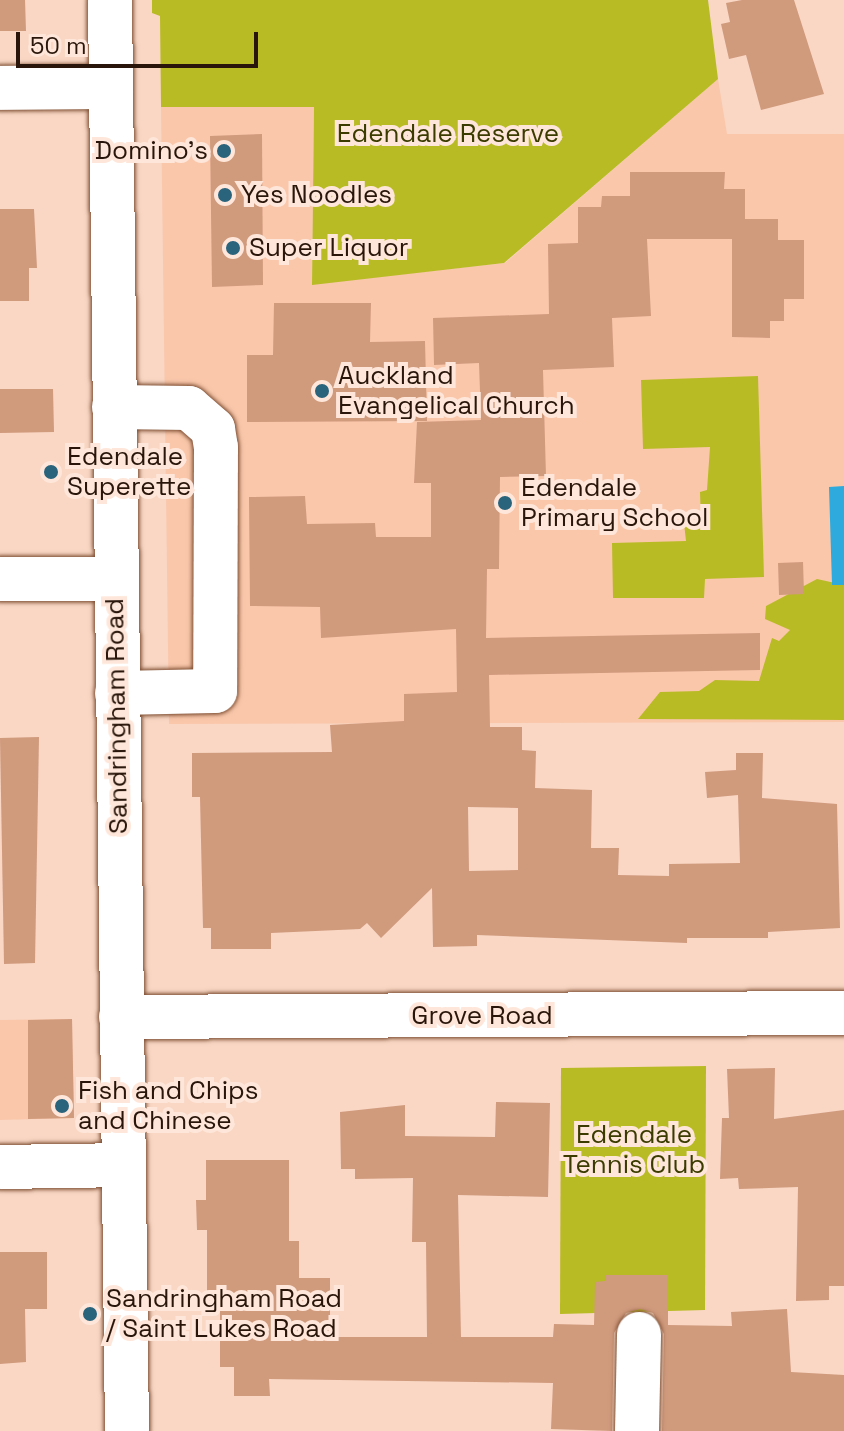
<!DOCTYPE html>
<html>
<head>
<meta charset="utf-8">
<style>
  body { margin:0 }
  #map { position:relative; width:844px; height:1431px; overflow:hidden; background:#f9d7c4; font-family:"Space Grotesk",sans-serif }
  div>[style] { position:absolute }
  .built>* { inset:0; background:#fac7ab }
  .green>* { inset:0; background:#b9bb25 }
  .water>* { inset:0; background:#2eabdc }
  .building>* { inset:0; background:#d09a7d }
  .roads { filter:drop-shadow(0 0 2px #7d4e32) drop-shadow(0 0 2px #7d4e32) }
  .minor>* { height:44px; margin:-22px; padding:0 22px; transform-origin:22px; border-radius:22px; background:#fff }
  .major>* { height:44px; margin:-22px; padding:0 22px; transform-origin:22px; border-radius:22px; background:#fff }
  .dots>* { width:22px; height:22px; translate:-50% -50%; box-sizing:border-box; border:4px solid #fee7da; border-radius:50% }
  span { translate:-50% -50%; white-space:nowrap; text-align:center; line-height:1.15; -webkit-text-stroke:8px #fee7da; paint-order:stroke }
  .park-label { font-size:26px; color:#3b3b00 }
  .poi-label { font-size:26px; color:#29150a }
  .right { translate:-100% -50%; text-align:right }
  .left { translate:0 -50%; text-align:left }
  .street-label { font-size:26px; color:#29150a }
  .scale { position:absolute; left:16px; top:32px; width:242px; height:36px; box-sizing:border-box; border:4px solid #29150a; border-top:0; padding-left:10px; font-size:24px; line-height:28px; white-space:nowrap; color:#29150a; -webkit-text-stroke:6px #fee7da; paint-order:stroke }
</style>
</head>
<body>
<div id="map">
  <div class="built">
    <i style="clip-path:polygon(718px 79px,727px 134px,844px 134px,844px 722px,169px 724px,161px 107px,314px 107px,312px 284px,505px 263px)"></i>
    <i style="clip-path:polygon(72px 1019px,74px 1118px,0 1120px,0 1020px)"></i>
  </div>
  <div class="green">
    <i style="clip-path:polygon(152px 0,708px 0,718px 79px,504px 263px,312px 285px,314px 107px,161px 107px,160px 16px,152px 13px)"></i>
    <i style="clip-path:polygon(758px 376px,764px 577px,705px 579px,704px 598px,613px 598px,612px 543px,686px 541px,684px 523px,701px 523px,700px 492px,707px 490px,710px 447px,643px 449px,641px 380px)"></i>
    <i style="clip-path:polygon(817px 579px,844px 585px,844px 720px,638px 719px,660px 692px,699px 691px,715px 680px,759px 681px,772px 638px,779px 641px,790px 630px,765px 619px,766px 606px)"></i>
    <i style="clip-path:polygon(706px 1066px,705px 1310px,560px 1314px,561px 1068px)"></i>
  </div>
  <div class="water">
    <i style="clip-path:polygon(844px 486px,844px 585px,832px 585px,829px 487px)"></i>
  </div>
  <div class="building">
    <i style="clip-path:polygon(0 0,25px 0,26px 31px,0 31px)"></i>
    <i style="clip-path:polygon(742px 0,794px 0,824px 94px,761px 110px,746px 55px,729px 59px,721px 24px,730px 22px,726px 3px)"></i>
    <i style="clip-path:polygon(262px 134px,263px 285px,212px 287px,210px 136px)"></i>
    <i style="clip-path:polygon(evenodd,630px 172px,725px 172px,724px 189px,745px 189px,745px 219px,778px 219px,778px 240px,804px 240px,804px 299px,784px 299px,784px 321px,770px 321px,770px 338px,732px 337px,732px 239px,647px 239px,651px 316px,612px 318px,614px 367px,543px 370px,546px 476px,500px 477px,499px 569px,487px 569px,486px 638px,760px 633px,760px 670px,489px 675px,490px 727px,522px 727px,522px 750px,536px 751px,535px 788px,592px 790px,591px 848px,619px 848px,618px 875px,669px 876px,669px 864px,740px 863px,738px 795px,707px 798px,705px 772px,736px 770px,736px 753px,763px 753px,762px 798px,837px 804px,840px 928px,768px 932px,768px 938px,687px 938px,687px 943px,477px 935px,477px 946px,433px 947px,432px 888px,381px 938px,367px 923px,360px 929px,271px 933px,271px 949px,211px 949px,211px 928px,203px 928px,200px 797px,192px 797px,192px 753px,332px 752px,330px 725px,404px 721px,404px 694px,457px 692px,456px 629px,321px 638px,320px 607px,250px 606px,249px 497px,305px 496px,307px 524px,375px 523px,376px 537px,431px 537px,431px 483px,414px 483px,417px 422px,481px 420px,479px 363px,434px 365px,433px 318px,549px 314px,548px 244px,578px 243px,578px 207px,601px 207px,602px 196px,630px 196px,630px 172px,468px 807px,518px 808px,518px 870px,469px 871px,468px 807px)"></i>
    <i style="clip-path:polygon(0 209px,34px 209px,37px 268px,29px 268px,29px 301px,0 301px)"></i>
    <i style="clip-path:polygon(274px 303px,371px 303px,370px 342px,425px 341px,427px 421px,247px 422px,247px 355px,273px 355px)"></i>
    <i style="clip-path:polygon(0 389px,53px 389px,54px 432px,0 433px)"></i>
    <i style="clip-path:polygon(803px 562px,804px 594px,779px 595px,778px 563px)"></i>
    <i style="clip-path:polygon(39px 737px,35px 963px,4px 964px,0 738px)"></i>
    <i style="clip-path:polygon(72px 1019px,74px 1118px,28px 1119px,28px 1020px)"></i>
    <i style="clip-path:polygon(775px 1068px,774px 1119px,844px 1110px,844px 1286px,829px 1286px,829px 1300px,796px 1301px,798px 1187px,739px 1189px,738px 1178px,720px 1179px,722px 1118px,729px 1118px,727px 1069px)"></i>
    <i style="clip-path:polygon(496px 1102px,550px 1103px,548px 1197px,458px 1195px,461px 1337px,553px 1337px,554px 1324px,594px 1325px,595px 1282px,605px 1281px,605px 1275px,668px 1275px,668px 1325px,732px 1326px,731px 1312px,787px 1309px,791px 1372px,844px 1375px,844px 1431px,662px 1431px,664px 1334px,653px 1313px,640px 1309px,626px 1313px,614px 1333px,612px 1431px,551px 1429px,553px 1383px,269px 1379px,270px 1396px,234px 1396px,234px 1367px,220px 1367px,220px 1296px,207px 1296px,207px 1230px,197px 1230px,196px 1200px,206px 1200px,206px 1160px,289px 1160px,289px 1241px,299px 1241px,299px 1278px,330px 1278px,330px 1337px,427px 1337px,426px 1242px,412px 1242px,413px 1178px,355px 1179px,355px 1169px,341px 1169px,340px 1112px,405px 1105px,405px 1136px,495px 1137px)"></i>
    <i style="clip-path:polygon(0 1252px,47px 1252px,47px 1309px,25px 1309px,26px 1362px,0 1364px)"></i>
  </div>
  <div class="roads">
    <div class="minor">
      <i style="left:0;top:88px;width:111px;rotate:-0.5deg"></i>
      <i style="left:114px;top:407px;width:75px;rotate:0.8deg"></i>
      <i style="left:189px;top:408px;width:32px;rotate:41deg"></i>
      <i style="left:213px;top:429px;width:18px;rotate:81deg"></i>
      <i style="left:216px;top:447px;width:244px;rotate:90.2deg"></i>
      <i style="left:215px;top:691px;width:98px;rotate:178.8deg"></i>
      <i style="left:0;top:579px;width:115px"></i>
      <i style="left:121px;top:1017px;width:723px;rotate:-0.32deg"></i>
      <i style="left:0;top:1167px;width:123px;rotate:-0.9deg"></i>
      <i style="left:637px;top:1431px;width:97px;rotate:-88.8deg"></i>
    </div>
    <div class="major">
      <i style="left:110px;top:0;width:1431px;rotate:89.32deg"></i>
    </div>
  </div>
  <div class="dots">
    <i style="left:224px;top:151px;background:#2a637c"></i>
    <i style="left:225px;top:195px;background:#2a637c"></i>
    <i style="left:233px;top:248px;background:#2a637c"></i>
    <i style="left:322px;top:391px;background:#2a637c"></i>
    <i style="left:51px;top:472px;background:#2a637c"></i>
    <i style="left:505px;top:503px;background:#2a637c"></i>
    <i style="left:62px;top:1106px;background:#2a637c"></i>
    <i style="left:90px;top:1314px;background:#2a637c"></i>
  </div>
  <div class="park-label">
    <span style="left:448px;top:134px">Edendale Reserve</span>
    <span style="left:634px;top:1150px">Edendale<br>Tennis Club</span>
  </div>
  <div class="poi-label">
    <span class="right" style="left:208px;top:151px">Domino's</span>
    <span class="left" style="left:241px;top:195px">Yes Noodles</span>
    <span class="left" style="left:249px;top:248px">Super Liquor</span>
    <span class="left" style="left:338px;top:391px">Auckland<br>Evangelical Church</span>
    <span class="left" style="left:67px;top:472px">Edendale<br>Superette</span>
    <span class="left" style="left:521px;top:503px">Edendale<br>Primary School</span>
    <span class="left" style="left:78px;top:1106px">Fish and Chips<br>and Chinese</span>
    <span class="left" style="left:106px;top:1314px">Sandringham Road<br>/ Saint Lukes Road</span>
  </div>
  <div class="street-label">
    <span style="left:117px;top:716px;rotate:-91deg">Sandringham Road</span>
    <span style="left:482px;top:1016px">Grove Road</span>
  </div>
  <div class="scale">50 m</div>
</div>
</body>
</html>
